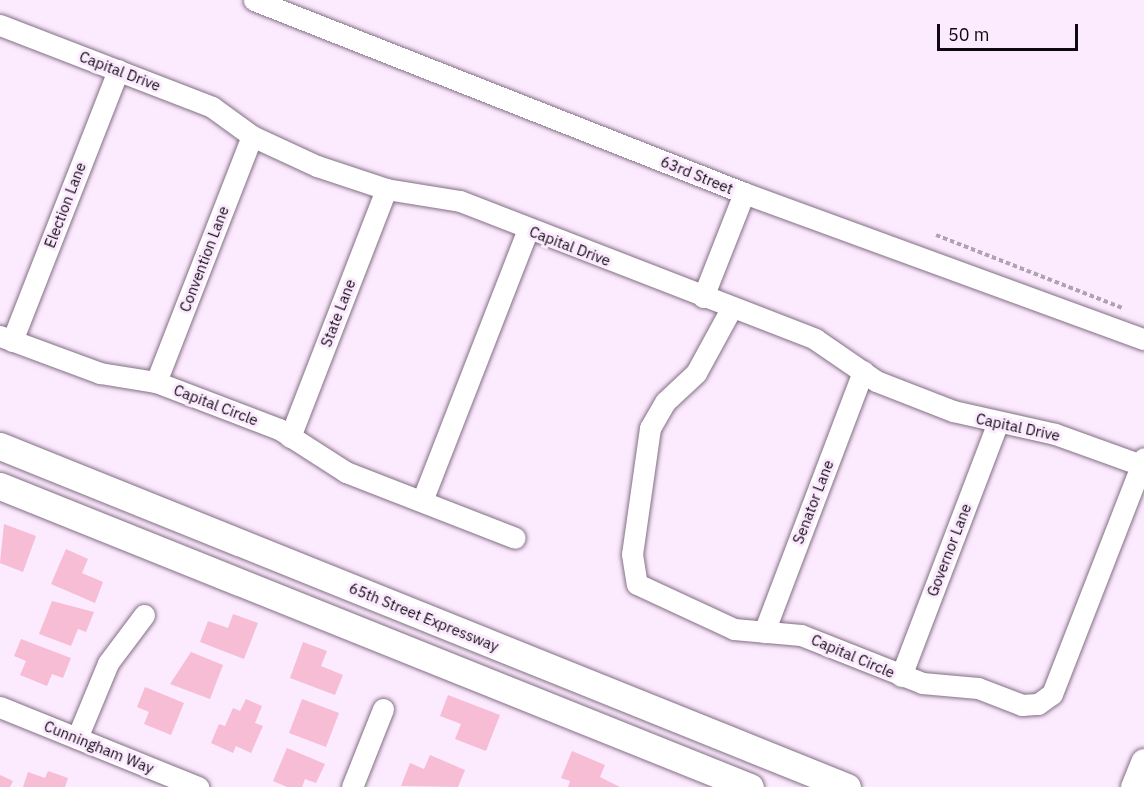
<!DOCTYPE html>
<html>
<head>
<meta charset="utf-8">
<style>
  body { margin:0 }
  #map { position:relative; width:1144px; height:787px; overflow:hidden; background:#fceafe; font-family:"IBM Plex Sans",sans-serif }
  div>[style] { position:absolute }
  .building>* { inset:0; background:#f6bdd5 }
  .path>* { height:4px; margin-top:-2px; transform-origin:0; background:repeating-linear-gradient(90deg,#b1a2b3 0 4.5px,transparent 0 7.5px) }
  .roads { filter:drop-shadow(0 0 2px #836f85) drop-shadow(0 0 2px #836f85) }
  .minor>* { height:21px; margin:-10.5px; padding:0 10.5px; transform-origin:10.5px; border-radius:10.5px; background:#fff }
  .major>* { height:27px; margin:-13.5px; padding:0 13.5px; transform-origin:13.5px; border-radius:13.5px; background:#fff }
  span { translate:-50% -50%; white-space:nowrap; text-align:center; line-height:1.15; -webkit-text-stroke:6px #fceafe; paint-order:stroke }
  .street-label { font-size:15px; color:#0f0810 }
  .scale { position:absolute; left:937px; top:24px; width:141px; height:27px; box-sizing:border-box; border:3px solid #0f0810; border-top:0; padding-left:8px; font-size:18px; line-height:21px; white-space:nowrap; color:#0f0810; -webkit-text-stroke:4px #fceafe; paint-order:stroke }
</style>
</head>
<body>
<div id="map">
  <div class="building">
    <i style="clip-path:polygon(4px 524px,36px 536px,23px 572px,0 563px)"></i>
    <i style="clip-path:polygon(66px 549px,88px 559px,82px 573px,103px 582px,95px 603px,51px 584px)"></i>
    <i style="clip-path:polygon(52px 601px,94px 612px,86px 632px,78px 629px,71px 646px,39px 634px)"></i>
    <i style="clip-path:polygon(233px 614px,258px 623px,244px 659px,200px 642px,208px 621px,228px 628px)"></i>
    <i style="clip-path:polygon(21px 639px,71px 658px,63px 678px,52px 674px,47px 686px,20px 675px,26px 661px,14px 656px)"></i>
    <i style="clip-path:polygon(303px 642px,327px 651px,321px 666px,343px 675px,335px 695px,290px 678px)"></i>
    <i style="clip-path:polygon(191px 652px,223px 665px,210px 699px,170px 684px)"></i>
    <i style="clip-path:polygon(145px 687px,184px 703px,171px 735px,144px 724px,149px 712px,137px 707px)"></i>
    <i style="clip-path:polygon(448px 695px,500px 715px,486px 751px,455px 739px,461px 724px,440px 716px)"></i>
    <i style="clip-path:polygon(246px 699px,262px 706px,255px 723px,263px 726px,251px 753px,236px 746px,233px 753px,211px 743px,219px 724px,225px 726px,233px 708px,240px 711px)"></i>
    <i style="clip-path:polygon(302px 699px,339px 713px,326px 747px,289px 733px)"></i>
    <i style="clip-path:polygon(287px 748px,325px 764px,316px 783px,305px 779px,302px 787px,287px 787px,273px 781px)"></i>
    <i style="clip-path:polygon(572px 751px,605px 765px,600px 777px,620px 787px,568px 787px,570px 781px,561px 778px)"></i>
    <i style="clip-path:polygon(430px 755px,465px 770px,458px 787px,401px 786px,410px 763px,424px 769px)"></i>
    <i style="clip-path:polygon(48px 771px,68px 778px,65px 787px,23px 787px,28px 772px,45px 778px)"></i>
    <i style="clip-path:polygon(0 775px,13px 781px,10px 787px,0 787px)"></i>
  </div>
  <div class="path">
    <i style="left:936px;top:235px;width:200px;rotate:21.4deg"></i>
  </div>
  <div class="roads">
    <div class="minor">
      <i style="left:254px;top:0;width:527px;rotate:21.5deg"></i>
      <i style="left:744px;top:193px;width:426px;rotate:20.1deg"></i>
      <i style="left:0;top:25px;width:227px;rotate:21.1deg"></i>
      <i style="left:212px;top:107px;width:49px;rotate:35.9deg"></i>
      <i style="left:252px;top:136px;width:72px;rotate:24.8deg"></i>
      <i style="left:317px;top:166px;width:73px;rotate:18.4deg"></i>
      <i style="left:386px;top:189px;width:75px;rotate:9.2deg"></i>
      <i style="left:460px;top:201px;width:381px;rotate:21.2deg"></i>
      <i style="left:815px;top:339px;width:74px;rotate:34.5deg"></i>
      <i style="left:876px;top:381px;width:83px;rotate:21.3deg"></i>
      <i style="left:953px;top:411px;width:105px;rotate:12.7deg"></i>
      <i style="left:1055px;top:434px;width:91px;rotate:19.8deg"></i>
      <i style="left:703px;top:297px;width:112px;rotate:-68.5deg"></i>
      <i style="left:732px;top:307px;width:75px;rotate:118.6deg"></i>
      <i style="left:696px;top:373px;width:42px;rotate:136.9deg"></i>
      <i style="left:665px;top:402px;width:30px;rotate:120deg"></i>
      <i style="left:650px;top:428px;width:127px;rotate:98.1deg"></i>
      <i style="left:632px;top:554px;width:30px;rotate:81deg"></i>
      <i style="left:637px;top:584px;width:107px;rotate:24.9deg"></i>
      <i style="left:734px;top:629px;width:67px;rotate:5.1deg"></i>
      <i style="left:801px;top:635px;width:130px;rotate:21.6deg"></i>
      <i style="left:922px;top:683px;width:56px;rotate:5.1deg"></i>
      <i style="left:978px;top:688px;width:47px;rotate:21.1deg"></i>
      <i style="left:1022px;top:705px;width:16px;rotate:-4deg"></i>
      <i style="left:1038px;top:704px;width:17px;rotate:-36deg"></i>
      <i style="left:1052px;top:694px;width:253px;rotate:-68.7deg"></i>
      <i style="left:0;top:336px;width:107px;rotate:20.3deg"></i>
      <i style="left:100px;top:373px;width:57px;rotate:9.1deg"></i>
      <i style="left:156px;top:382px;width:132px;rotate:20.9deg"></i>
      <i style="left:279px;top:429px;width:80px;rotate:32.7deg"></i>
      <i style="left:346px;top:472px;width:181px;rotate:21.3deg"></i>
      <i style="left:12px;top:341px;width:291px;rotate:-68.6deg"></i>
      <i style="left:156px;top:382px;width:264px;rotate:-68.7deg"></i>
      <i style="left:290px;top:437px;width:266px;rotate:-68.8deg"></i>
      <i style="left:422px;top:501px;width:292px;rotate:-68.7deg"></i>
      <i style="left:764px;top:632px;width:279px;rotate:-69.2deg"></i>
      <i style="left:901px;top:676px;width:270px;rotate:-69.1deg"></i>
      <i style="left:0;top:707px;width:214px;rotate:22deg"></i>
      <i style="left:77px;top:738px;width:81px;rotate:-67.5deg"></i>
      <i style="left:108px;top:663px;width:60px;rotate:-53.1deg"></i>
      <i style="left:352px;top:787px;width:84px;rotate:-68.3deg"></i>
    </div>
    <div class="major">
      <i style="left:0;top:446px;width:913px;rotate:21.93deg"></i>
      <i style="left:0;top:486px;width:808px;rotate:21.87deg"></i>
      <i style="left:1134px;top:787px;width:27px;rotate:-68deg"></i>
    </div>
  </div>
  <div class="street-label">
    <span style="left:120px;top:71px;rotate:21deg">Capital Drive</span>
    <span style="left:697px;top:175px;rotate:22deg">63rd Street</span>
    <span style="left:65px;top:205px;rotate:-69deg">Election Lane</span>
    <span style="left:570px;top:246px;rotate:21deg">Capital Drive</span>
    <span style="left:204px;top:259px;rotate:-69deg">Convention Lane</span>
    <span style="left:338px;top:313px;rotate:-69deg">State Lane</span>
    <span style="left:216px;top:405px;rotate:21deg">Capital Circle</span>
    <span style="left:1018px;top:427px;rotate:12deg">Capital Drive</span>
    <span style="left:813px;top:502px;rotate:-69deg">Senator Lane</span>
    <span style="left:949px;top:550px;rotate:-69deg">Governor Lane</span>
    <span style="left:424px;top:617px;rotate:22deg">65th Street Expressway</span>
    <span style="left:853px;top:656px;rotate:23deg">Capital Circle</span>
    <span style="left:99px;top:747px;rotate:22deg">Cunningham Way</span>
  </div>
  <div class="scale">50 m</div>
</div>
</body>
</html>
